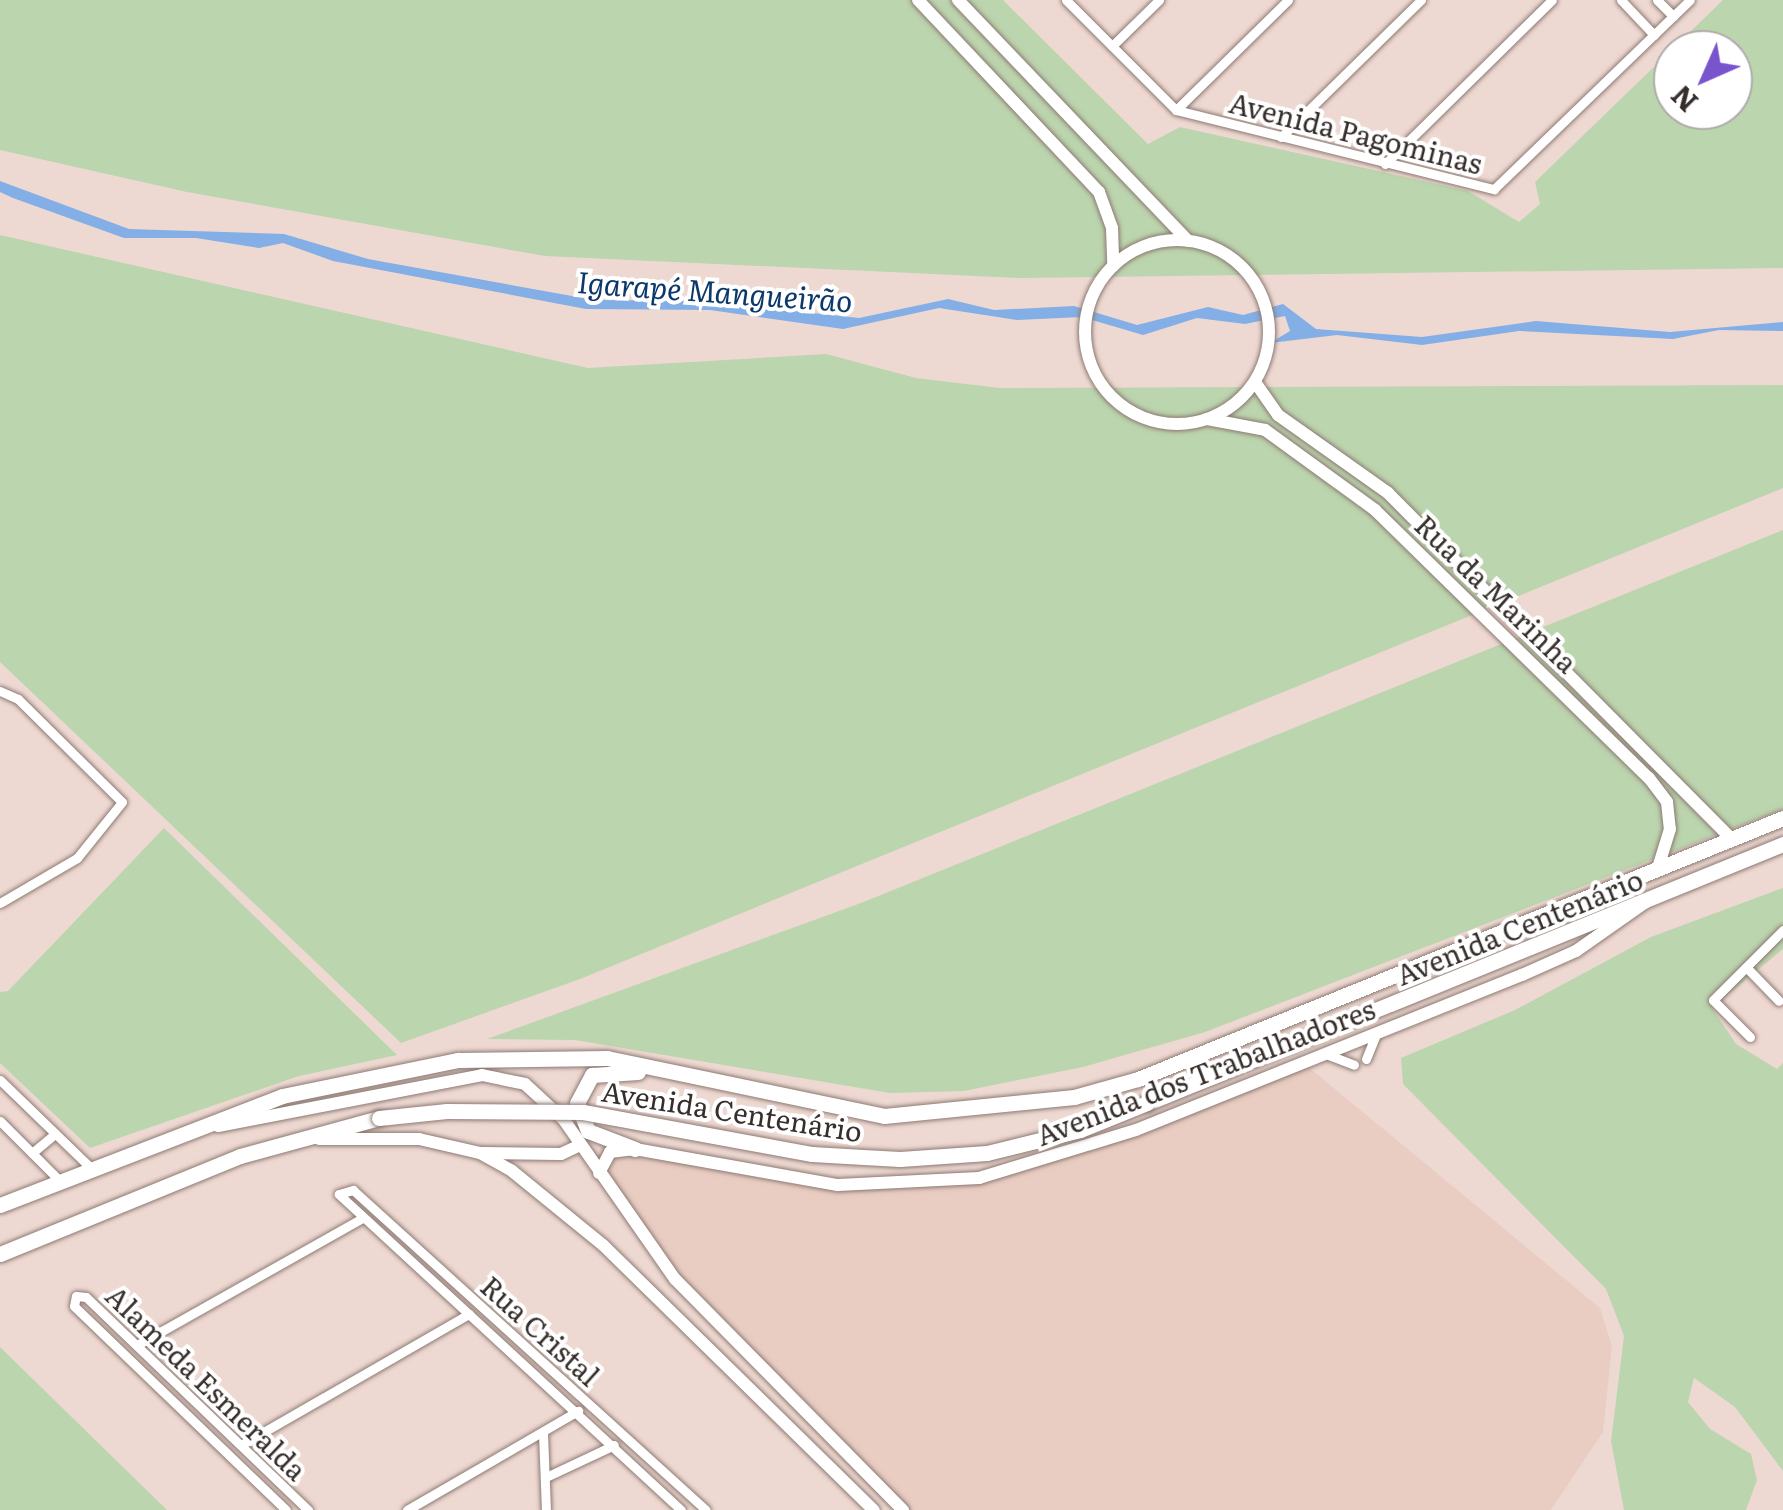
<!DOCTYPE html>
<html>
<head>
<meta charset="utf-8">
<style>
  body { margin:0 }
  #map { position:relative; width:1783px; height:1510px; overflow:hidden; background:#eed9d2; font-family:Literata,serif }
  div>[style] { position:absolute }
  .built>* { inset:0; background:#e9cdc2 }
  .green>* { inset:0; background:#bbd5ae }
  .water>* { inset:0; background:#83aee6 }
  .roads { filter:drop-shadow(0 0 2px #8d7a73) drop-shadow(0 0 2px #8d7a73) }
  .street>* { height:9px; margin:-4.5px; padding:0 4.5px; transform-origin:4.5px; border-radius:4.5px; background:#fff }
  .secondary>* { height:12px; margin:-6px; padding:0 6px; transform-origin:6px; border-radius:6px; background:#fff }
  .secondary>.ring { margin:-6px; padding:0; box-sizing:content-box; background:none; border:12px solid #fff; border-radius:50% }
  .primary>* { height:15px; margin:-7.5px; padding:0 7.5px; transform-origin:7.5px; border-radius:7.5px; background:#fff }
  .bridges { filter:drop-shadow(0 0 2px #8d7a73) drop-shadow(0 0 2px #8d7a73) }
  .primary-bridge>* { height:15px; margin:-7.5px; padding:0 7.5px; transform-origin:7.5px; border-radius:7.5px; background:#fff }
  span { translate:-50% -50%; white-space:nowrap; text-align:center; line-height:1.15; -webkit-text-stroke:8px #fff; paint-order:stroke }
  .street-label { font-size:28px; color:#362e2b }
  .water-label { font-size:30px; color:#0c386a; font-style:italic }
  .north { position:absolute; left:1653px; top:30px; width:100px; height:100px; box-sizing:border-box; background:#fff; border:2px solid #afabaa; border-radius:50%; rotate:225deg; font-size:28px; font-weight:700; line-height:40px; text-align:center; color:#362e2b }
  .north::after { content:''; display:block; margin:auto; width:35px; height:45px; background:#7854cd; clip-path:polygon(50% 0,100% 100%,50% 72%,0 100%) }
</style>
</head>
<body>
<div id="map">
  <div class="built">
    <i style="clip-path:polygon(1301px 1061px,1600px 1308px,1612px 1346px,1603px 1432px,1551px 1510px,904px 1510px,671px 1281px,605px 1190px,601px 1176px,603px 1164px,625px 1151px,806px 1177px,923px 1185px,1032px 1164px)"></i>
  </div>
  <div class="green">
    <i style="clip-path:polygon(evenodd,0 0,1003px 0,1148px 144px,1180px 127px,1468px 191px,1519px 222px,1540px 204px,1535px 182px,1723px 0,1783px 0,1783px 268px,1020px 278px,545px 256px,187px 192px,0 150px,0 0,1673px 50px,1733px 50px,1733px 110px,1673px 110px,1673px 50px)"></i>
    <i style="clip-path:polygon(0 235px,588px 368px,826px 354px,916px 378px,1000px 388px,1783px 385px,1783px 488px,580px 979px,401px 1043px,0 662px)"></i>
    <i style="clip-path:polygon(1783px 530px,1783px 809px,1205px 1032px,1083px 1067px,964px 1091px,890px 1093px,575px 1040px,487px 1039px,861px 903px)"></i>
    <i style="clip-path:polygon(164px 828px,397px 1055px,299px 1076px,90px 1148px,0 1063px,0 992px,8px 991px)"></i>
    <i style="clip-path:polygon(1783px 888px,1783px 949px,1712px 1008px,1736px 1044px,1777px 1069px,1783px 1063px,1783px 1471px,1735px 1407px,1694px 1378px,1688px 1402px,1710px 1429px,1751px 1454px,1757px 1480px,1746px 1510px,1624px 1510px,1611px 1441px,1624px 1336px,1606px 1289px,1403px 1084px,1401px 1058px,1515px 1010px,1651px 937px)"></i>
    <i style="clip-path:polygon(0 1347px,167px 1510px,0 1510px)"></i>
  </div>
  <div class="water">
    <i style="clip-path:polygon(0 181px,129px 229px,284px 234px,368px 259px,594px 300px,702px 301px,859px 318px,948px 299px,994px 310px,1074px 306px,1137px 325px,1208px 307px,1243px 315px,1283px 304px,1316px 329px,1422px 337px,1536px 321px,1670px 332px,1783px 322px,1783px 331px,1719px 330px,1673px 339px,1519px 331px,1422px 345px,1337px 335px,1270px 343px,1290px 331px,1285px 316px,1245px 324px,1197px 318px,1143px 335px,1082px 317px,1017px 320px,939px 308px,843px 329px,710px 310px,586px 309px,333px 261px,283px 243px,259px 248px,196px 238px,124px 238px,13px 198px,0 192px)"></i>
  </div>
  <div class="roads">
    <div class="street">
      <i style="left:1066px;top:0;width:156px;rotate:45deg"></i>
      <i style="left:1621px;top:0;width:48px;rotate:46.7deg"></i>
      <i style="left:1657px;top:0;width:23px;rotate:45deg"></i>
      <i style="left:1112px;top:46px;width:66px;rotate:-44.4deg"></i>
      <i style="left:1176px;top:110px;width:328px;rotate:14deg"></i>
      <i style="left:1494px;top:189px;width:272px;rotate:-44deg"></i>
      <i style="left:1176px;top:110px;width:157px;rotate:-44.5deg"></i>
      <i style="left:1281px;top:137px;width:196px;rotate:-44.4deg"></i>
      <i style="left:1385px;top:164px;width:234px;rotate:-44.5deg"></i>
      <i style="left:0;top:691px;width:20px;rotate:24deg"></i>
      <i style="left:18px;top:699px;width:146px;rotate:44.7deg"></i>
      <i style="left:122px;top:802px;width:72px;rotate:128.8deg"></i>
      <i style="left:77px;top:858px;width:89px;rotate:149.7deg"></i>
      <i style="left:1746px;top:967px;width:47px;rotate:45.9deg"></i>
      <i style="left:1750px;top:1037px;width:52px;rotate:-135deg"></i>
      <i style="left:1713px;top:1000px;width:99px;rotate:-45deg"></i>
      <i style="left:1326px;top:1054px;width:30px;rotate:21deg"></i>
      <i style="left:1366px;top:1059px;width:27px;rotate:-68deg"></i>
      <i style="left:0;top:1080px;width:128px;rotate:44.1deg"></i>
      <i style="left:0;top:1121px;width:85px;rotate:45deg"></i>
      <i style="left:32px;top:1153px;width:30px;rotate:-40deg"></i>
      <i style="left:137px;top:1345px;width:258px;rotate:-29.4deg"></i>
      <i style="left:543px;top:1433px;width:77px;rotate:87.8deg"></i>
      <i style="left:241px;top:1445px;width:263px;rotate:-29.9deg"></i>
      <i style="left:546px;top:1477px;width:75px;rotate:-25.2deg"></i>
      <i style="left:286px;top:1510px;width:294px;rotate:-136.1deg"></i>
      <i style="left:74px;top:1306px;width:10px;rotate:-79deg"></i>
      <i style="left:76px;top:1296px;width:10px;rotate:6deg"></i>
      <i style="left:86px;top:1297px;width:308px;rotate:43.8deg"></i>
      <i style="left:407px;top:1510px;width:198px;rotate:-30.1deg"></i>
      <i style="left:681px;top:1510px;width:466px;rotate:-137.3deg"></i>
      <i style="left:339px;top:1194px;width:15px;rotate:-16deg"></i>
      <i style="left:353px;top:1190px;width:476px;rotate:42.2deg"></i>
    </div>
    <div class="secondary">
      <i style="left:918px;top:0;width:264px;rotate:46.7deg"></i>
      <i style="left:1099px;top:192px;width:38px;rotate:70deg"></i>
      <i style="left:1112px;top:228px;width:38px;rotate:88deg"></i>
      <i style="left:958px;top:0;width:333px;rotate:46.3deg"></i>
      <i class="ring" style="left:1085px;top:240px;width:172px;height:172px"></i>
      <i style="left:1255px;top:382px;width:40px;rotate:55.1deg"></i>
      <i style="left:1278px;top:415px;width:135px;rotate:35.3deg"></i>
      <i style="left:1388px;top:493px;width:487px;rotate:45.2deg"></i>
      <i style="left:1207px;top:419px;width:59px;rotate:10.7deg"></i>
      <i style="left:1265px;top:430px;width:136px;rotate:36deg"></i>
      <i style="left:1375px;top:510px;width:383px;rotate:44.4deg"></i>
      <i style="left:1649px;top:778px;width:30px;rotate:53deg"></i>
      <i style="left:1667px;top:802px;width:27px;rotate:84deg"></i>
      <i style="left:1670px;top:829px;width:44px;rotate:107.2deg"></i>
      <i style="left:218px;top:1126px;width:269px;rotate:-10.9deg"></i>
      <i style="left:482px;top:1075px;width:44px;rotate:11.8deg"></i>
      <i style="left:525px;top:1084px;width:53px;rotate:42.7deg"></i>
      <i style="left:564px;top:1120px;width:194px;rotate:55.1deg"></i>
      <i style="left:675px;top:1279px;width:325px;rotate:45.4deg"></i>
      <i style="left:319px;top:1139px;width:100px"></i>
      <i style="left:419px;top:1139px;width:63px;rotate:12.9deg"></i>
      <i style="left:480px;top:1153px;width:37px;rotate:29deg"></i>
      <i style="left:512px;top:1171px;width:117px;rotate:39.1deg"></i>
      <i style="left:603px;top:1245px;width:379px;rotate:44.4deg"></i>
      <i style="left:482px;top:1153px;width:79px;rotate:0.7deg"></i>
      <i style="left:561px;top:1154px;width:21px;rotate:-25deg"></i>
      <i style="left:599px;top:1173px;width:24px;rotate:-62deg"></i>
      <i style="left:610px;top:1152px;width:25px;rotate:-7deg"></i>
      <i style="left:635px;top:1149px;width:206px;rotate:10.1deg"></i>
      <i style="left:838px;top:1185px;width:141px;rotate:-2.8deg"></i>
      <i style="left:979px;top:1178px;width:164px;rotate:-17deg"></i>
      <i style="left:1136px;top:1130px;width:416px;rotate:-21.9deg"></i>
      <i style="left:1522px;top:975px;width:59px;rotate:-24deg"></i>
      <i style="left:1576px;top:951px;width:85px;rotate:-35deg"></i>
    </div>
    <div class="primary">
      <i style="left:1147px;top:1103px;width:687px;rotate:-22.16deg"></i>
      <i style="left:635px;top:1149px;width:50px;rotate:-159deg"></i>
      <i style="left:588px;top:1131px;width:30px;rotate:-111deg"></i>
      <i style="left:577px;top:1103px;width:32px;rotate:-62deg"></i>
      <i style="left:592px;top:1075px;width:46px;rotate:-3.7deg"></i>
      <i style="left:0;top:1205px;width:302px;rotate:-21.1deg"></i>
      <i style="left:282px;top:1096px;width:180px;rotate:-11.6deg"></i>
      <i style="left:458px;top:1060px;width:149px;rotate:-0.8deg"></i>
      <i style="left:607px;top:1058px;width:283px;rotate:11.8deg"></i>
      <i style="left:884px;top:1116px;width:191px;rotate:-5.7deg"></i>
      <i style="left:1074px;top:1097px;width:66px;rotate:-15.7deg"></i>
      <i style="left:1138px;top:1079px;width:696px;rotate:-22.03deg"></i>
      <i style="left:0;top:1254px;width:259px;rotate:-22.2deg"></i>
      <i style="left:240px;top:1156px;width:144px;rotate:-15.3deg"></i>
    </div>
  </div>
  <div class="bridges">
    <div class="primary-bridge">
      <i style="left:379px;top:1118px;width:68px;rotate:-5.9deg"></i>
      <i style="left:447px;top:1111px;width:136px;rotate:0.4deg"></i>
      <i style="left:583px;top:1112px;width:233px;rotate:10.4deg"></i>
      <i style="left:812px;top:1154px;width:88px;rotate:3.3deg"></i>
      <i style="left:900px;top:1159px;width:87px;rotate:-3.9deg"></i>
      <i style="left:987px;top:1153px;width:96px;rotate:-13.9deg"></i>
      <i style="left:1080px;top:1130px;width:72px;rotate:-21.9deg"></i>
    </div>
  </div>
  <div class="street-label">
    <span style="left:1356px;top:132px;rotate:14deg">Avenida Pagominas</span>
    <span style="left:1497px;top:593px;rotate:44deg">Rua da Marinha</span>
    <span style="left:1519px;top:926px;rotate:-22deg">Avenida Centenário</span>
    <span style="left:1205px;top:1071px;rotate:-21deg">Avenida dos Trabalhadores</span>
    <span style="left:732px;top:1110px;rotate:9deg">Avenida Centenário</span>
    <span style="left:541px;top:1330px;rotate:42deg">Rua Cristal</span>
    <span style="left:207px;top:1382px;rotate:44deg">Alameda Esmeralda</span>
  </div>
  <div class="water-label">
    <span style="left:715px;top:290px;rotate:4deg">Igarapé Mangueirão</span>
  </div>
  <div class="north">N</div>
</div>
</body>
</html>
